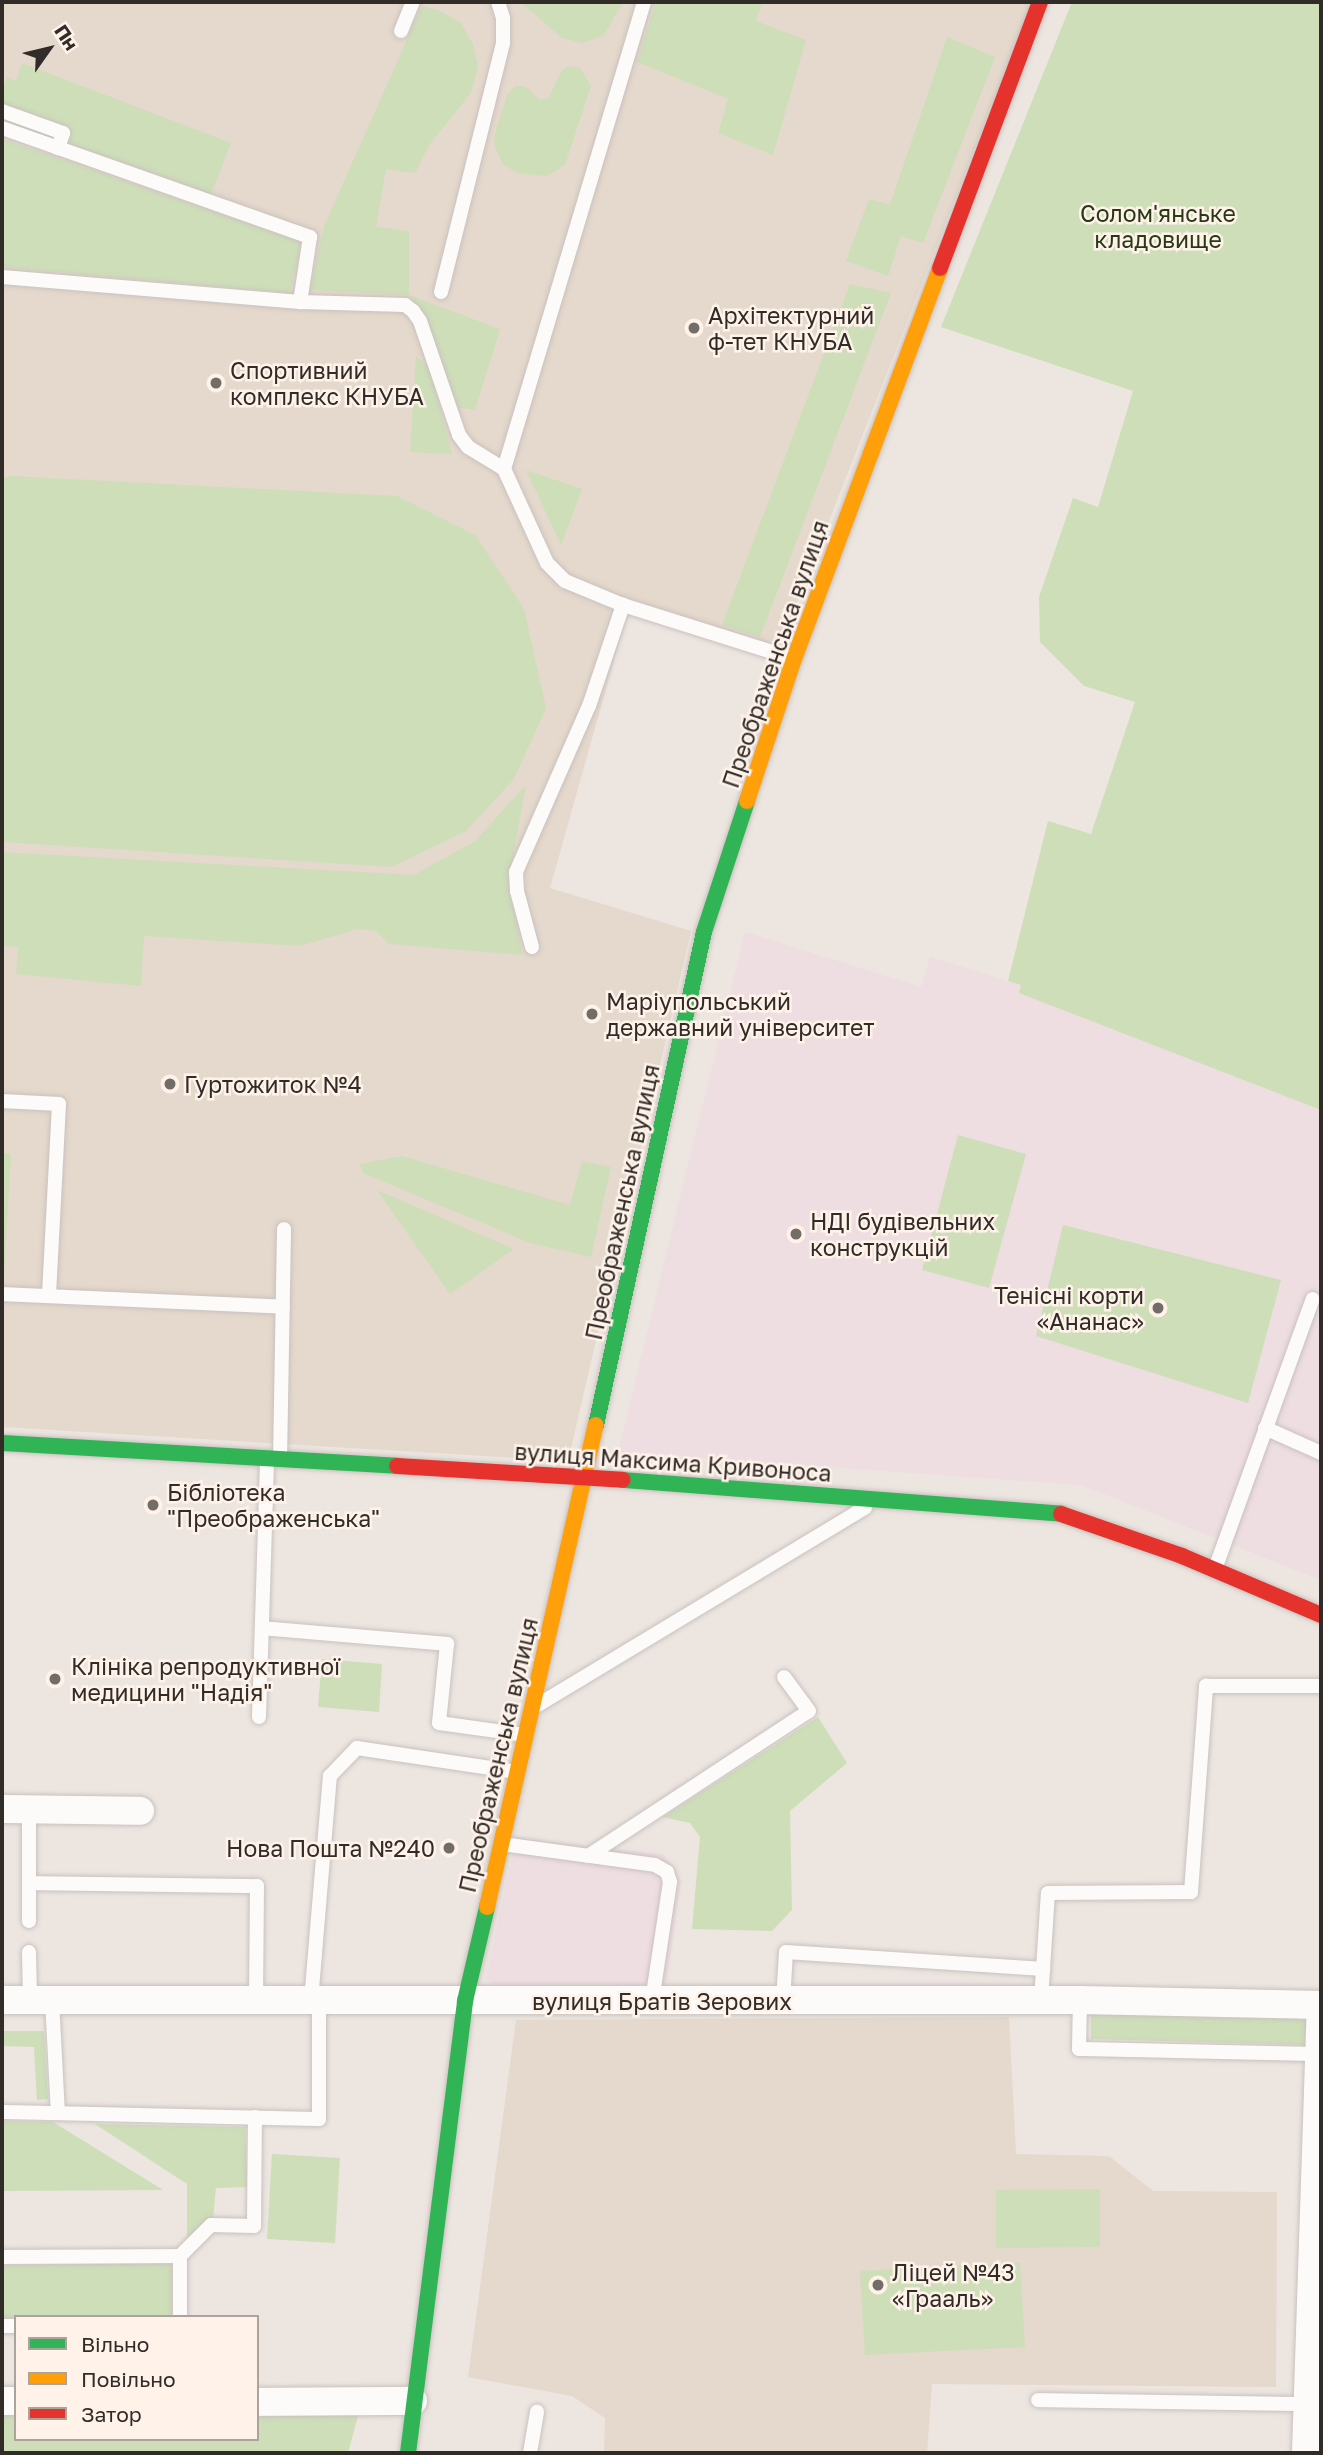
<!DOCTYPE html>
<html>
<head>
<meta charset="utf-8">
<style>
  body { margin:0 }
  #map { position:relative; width:1323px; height:2455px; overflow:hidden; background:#ede5e0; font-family:"Golos Text",sans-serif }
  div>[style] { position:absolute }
  .commercial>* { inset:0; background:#eedde1 }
  .education>* { inset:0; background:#e5d8cc }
  .green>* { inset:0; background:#cedeb9 }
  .roads { filter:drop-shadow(0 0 2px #c8c2be) drop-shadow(0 0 2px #c8c2be) }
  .lane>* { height:14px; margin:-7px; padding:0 7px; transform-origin:7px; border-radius:7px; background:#fcfbfa }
  .street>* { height:28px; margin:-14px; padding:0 14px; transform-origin:14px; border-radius:14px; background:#fcfbfa }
  .fast>* { height:16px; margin:-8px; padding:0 8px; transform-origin:8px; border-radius:8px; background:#30b455 }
  .slow>* { height:16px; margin:-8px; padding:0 8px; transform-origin:8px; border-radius:8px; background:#ff9f0a }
  .jam>* { height:16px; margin:-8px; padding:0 8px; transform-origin:8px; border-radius:8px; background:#e5322d }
  .dots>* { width:19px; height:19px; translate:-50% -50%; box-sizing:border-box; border:4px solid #fef2e9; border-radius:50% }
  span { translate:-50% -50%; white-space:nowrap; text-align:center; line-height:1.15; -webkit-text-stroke:5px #fef2e9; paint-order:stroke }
  .park-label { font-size:23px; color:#273a15 }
  .poi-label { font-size:23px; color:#312c28 }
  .left { translate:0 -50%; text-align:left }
  .right { translate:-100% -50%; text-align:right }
  .street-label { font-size:23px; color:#312c28 }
  .frame { position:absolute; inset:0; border:4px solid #312c28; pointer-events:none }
  .legend { position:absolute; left:14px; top:2315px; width:245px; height:126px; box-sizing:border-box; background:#fef2e9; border:2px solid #aca39c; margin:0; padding:9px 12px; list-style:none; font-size:21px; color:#312c28 }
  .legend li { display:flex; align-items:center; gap:14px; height:35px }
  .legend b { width:35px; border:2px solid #aca39c }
  .north { position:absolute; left:14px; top:14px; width:70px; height:70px; -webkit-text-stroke:5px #fef2e9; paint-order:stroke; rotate:56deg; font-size:19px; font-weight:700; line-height:28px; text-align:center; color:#312c28 }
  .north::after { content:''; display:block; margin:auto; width:24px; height:32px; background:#312c28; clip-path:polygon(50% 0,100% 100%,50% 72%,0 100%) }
</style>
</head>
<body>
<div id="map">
  <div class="commercial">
    <i style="clip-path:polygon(745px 932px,921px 987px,930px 957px,1021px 985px,1020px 993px,1321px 1110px,1321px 1580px,1081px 1485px,618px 1452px)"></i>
    <i style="clip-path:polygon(516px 1838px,663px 1854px,681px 1881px,666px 1988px,496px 1987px,486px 1978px)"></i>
  </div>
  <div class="education">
    <i style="clip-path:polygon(2px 2px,1032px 2px,775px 659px,628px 611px,550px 888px,691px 931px,568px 1461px,2px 1427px,2px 302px,5px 268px,2px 267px)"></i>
    <i style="clip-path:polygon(1009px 2017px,1016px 2154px,1109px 2156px,1153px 2191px,1277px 2192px,1276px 2387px,932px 2384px,927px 2453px,604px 2453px,605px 2418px,572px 2396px,468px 2377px,516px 2020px)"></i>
  </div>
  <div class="green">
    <i style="clip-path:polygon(520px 2px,623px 2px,604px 35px,583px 43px,562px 38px)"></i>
    <i style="clip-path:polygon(656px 2px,762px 2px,756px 21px,806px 40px,773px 155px,718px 133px,728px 99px,637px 62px)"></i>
    <i style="clip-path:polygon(1072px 2px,1321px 2px,1321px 1110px,1019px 993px,1021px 985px,1008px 981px,1048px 821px,1091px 834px,1135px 702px,1084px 686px,1040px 642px,1039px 597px,1073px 498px,1098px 507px,1133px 391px,941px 327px)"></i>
    <i style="clip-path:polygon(422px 6px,440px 11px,461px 23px,473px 44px,478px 66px,471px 93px,429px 145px,415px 173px,386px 169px,376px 227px,409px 231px,409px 295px,500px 329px,475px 410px,453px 407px,428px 322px,409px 295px,310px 290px,324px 226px)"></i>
    <i style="clip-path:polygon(947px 37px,995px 57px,923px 243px,901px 236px,888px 276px,846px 261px,869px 199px,890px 205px)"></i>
    <i style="clip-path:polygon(22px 63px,231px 143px,211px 194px,2px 120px,2px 91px,7px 77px,16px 81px)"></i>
    <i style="clip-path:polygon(570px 66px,580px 68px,591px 86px,565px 165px,547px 176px,517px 173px,503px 164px,495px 148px,494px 137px,507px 95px,515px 86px,525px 86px,539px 99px,548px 99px,562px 70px)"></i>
    <i style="clip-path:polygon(2px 139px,302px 242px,290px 293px,2px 267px)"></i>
    <i style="clip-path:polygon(850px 284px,891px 293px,760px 637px,722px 625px)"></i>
    <i style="clip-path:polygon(416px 356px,429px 367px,452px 454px,410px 452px)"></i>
    <i style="clip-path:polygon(526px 470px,582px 489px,561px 545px)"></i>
    <i style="clip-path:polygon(11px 476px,397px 496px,475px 535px,524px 609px,546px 708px,514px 779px,466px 831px,392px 867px,2px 842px,2px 478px)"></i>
    <i style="clip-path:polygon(526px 785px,509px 879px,522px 955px,389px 944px,376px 931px,357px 929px,300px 946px,144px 936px,141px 986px,16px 974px,18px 947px,2px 945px,2px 852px,414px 875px,475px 841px)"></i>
    <i style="clip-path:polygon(958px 1135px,1026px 1154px,989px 1288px,922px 1270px)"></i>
    <i style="clip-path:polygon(2px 1153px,11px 1153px,4px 1278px,2px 1278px)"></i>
    <i style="clip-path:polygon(402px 1156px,570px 1205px,582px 1161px,611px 1167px,591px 1257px,530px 1243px,363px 1173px,360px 1164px)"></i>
    <i style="clip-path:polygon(377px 1190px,514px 1249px,450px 1294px)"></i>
    <i style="clip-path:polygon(1063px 1225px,1281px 1280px,1248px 1403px,1036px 1336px)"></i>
    <i style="clip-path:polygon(322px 1659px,382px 1664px,379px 1712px,318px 1707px)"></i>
    <i style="clip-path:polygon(818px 1717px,847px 1763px,790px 1811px,792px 1910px,772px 1931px,692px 1929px,700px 1837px,690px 1823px,663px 1817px)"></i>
    <i style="clip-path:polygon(1091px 2009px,1307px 2014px,1306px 2045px,1091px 2039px)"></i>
    <i style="clip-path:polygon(2px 2031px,44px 2031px,48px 2099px,37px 2100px,34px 2047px,2px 2046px)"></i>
    <i style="clip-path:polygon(2px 2121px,53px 2122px,163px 2190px,2px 2191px)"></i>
    <i style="clip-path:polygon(95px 2124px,245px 2127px,247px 2187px,216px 2188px,213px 2219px,187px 2242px,187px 2184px)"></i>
    <i style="clip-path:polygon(272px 2154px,340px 2158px,335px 2243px,267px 2239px)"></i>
    <i style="clip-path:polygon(1100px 2189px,1100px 2247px,996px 2248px,996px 2190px)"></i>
    <i style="clip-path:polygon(172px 2263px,172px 2315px,2px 2318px,2px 2265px)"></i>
    <i style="clip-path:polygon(1020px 2263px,1025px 2347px,865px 2355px,860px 2271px)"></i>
    <i style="clip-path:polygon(2px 2409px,16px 2409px,16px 2439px,257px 2439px,257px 2411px,359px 2412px,348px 2453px,2px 2453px)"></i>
  </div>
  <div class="roads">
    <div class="lane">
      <i style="left:401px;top:31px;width:31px;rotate:-68deg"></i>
      <i style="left:2px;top:111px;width:65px;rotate:19.8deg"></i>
      <i style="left:63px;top:133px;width:16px;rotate:108deg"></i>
      <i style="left:2px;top:128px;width:327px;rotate:19.5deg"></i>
      <i style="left:310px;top:237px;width:66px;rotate:98.7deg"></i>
      <i style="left:300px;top:302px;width:299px;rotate:-175.2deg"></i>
      <i style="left:441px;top:292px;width:257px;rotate:-76deg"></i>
      <i style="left:503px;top:43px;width:25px;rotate:-90deg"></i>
      <i style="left:503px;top:18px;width:17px;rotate:-107deg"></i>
      <i style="left:300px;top:302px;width:105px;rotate:1.6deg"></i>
      <i style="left:405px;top:305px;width:10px;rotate:37deg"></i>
      <i style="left:413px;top:311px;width:12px;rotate:55deg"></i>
      <i style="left:420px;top:321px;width:120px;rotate:71.1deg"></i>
      <i style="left:459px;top:435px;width:15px;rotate:53deg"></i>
      <i style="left:468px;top:447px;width:42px;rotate:31.4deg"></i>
      <i style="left:504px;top:469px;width:103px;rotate:65.4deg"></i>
      <i style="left:547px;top:563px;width:25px;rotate:45deg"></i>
      <i style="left:565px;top:581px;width:63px;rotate:22.5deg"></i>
      <i style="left:623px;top:605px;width:176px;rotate:17.5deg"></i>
      <i style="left:504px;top:469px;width:488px;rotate:-73.3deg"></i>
      <i style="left:532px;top:947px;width:58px;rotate:-105deg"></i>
      <i style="left:517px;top:891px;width:19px;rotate:-93deg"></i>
      <i style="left:516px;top:872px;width:181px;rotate:-66.3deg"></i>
      <i style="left:589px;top:706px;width:107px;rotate:-71.4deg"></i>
      <i style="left:2px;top:1101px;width:57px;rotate:3deg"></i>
      <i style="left:59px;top:1104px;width:192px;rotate:93deg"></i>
      <i style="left:2px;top:1294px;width:281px;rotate:2.6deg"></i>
      <i style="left:1265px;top:1428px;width:61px;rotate:24.1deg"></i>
      <i style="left:280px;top:1460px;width:231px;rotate:-89deg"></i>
      <i style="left:1215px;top:1569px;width:287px;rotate:-70.1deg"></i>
      <i style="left:262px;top:1628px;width:186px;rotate:4.9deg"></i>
      <i style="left:447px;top:1644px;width:79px;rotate:95.8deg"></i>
      <i style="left:439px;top:1723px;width:88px;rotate:7.9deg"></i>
      <i style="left:538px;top:1705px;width:382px;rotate:-31.1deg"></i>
      <i style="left:259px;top:1717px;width:257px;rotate:-88.2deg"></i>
      <i style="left:502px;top:1844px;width:154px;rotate:7.8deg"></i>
      <i style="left:655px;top:1865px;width:14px;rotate:30deg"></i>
      <i style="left:667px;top:1872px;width:10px;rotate:73deg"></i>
      <i style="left:670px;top:1882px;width:120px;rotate:98.6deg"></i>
      <i style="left:588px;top:1856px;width:264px;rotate:-33.3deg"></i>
      <i style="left:809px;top:1711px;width:42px;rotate:-126.3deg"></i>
      <i style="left:29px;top:1883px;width:228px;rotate:0.8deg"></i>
      <i style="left:257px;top:1886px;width:114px;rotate:90.5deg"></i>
      <i style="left:29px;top:1921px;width:112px;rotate:-90deg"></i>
      <i style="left:29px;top:1952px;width:48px;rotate:88.8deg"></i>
      <i style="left:52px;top:2000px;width:113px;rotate:87deg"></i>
      <i style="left:1041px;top:2000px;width:107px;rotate:-86.3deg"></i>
      <i style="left:1048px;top:1893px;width:143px;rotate:-0.4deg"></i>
      <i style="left:1191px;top:1892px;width:207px;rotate:-85.8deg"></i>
      <i style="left:1206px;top:1686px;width:115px"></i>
      <i style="left:1080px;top:2000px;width:49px;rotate:91.2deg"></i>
      <i style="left:1079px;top:2049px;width:240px;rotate:1.2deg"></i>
      <i style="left:311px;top:2001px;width:226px;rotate:-85.2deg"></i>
      <i style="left:330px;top:1776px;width:39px;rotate:-46deg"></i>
      <i style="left:357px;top:1748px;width:162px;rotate:8.5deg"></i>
      <i style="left:783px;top:2001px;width:49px;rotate:-86.5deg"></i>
      <i style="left:786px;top:1952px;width:258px;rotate:3.8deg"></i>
      <i style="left:2px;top:2112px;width:317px;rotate:1.3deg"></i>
      <i style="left:319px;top:2119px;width:118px;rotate:-90deg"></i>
      <i style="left:180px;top:2256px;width:44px;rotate:-45deg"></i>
      <i style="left:211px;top:2225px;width:43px;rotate:1.3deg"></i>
      <i style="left:254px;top:2226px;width:109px;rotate:-89.5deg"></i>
      <i style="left:2px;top:2257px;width:178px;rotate:-0.3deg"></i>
      <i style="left:180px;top:2256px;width:61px;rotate:90deg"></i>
      <i style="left:2px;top:2326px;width:14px"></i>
      <i style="left:1038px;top:2400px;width:269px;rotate:0.9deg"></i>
      <i style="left:530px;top:2453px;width:42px;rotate:-80.3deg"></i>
    </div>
    <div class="street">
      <i style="left:2px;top:1809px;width:138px;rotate:0.8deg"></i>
      <i style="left:2px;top:2000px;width:1078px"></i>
      <i style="left:1080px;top:2000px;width:241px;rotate:1.2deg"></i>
      <i style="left:2px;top:2401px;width:14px"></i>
      <i style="left:257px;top:2402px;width:156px;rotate:-0.4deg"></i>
      <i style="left:1306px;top:2453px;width:448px;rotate:-88.1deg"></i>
    </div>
    <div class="fast">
      <i style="left:596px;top:1425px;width:505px;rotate:-77.64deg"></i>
      <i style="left:704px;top:932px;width:138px;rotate:-71.8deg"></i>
      <i style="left:2px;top:1443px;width:396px;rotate:3.3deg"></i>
      <i style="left:623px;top:1480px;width:439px;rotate:4.4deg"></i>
      <i style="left:408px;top:2453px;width:456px;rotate:-82.8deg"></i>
      <i style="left:465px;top:2001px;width:97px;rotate:-76.8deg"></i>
    </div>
    <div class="slow">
      <i style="left:747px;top:801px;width:150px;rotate:-71.7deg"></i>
      <i style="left:794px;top:659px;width:417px;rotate:-69.5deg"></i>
      <i style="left:487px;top:1907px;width:494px;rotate:-77.3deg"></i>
    </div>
    <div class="jam">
      <i style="left:940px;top:268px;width:284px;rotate:-69.4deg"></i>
      <i style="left:397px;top:1466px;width:226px;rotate:3.5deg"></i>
      <i style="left:1061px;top:1514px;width:128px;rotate:19.1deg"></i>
      <i style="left:1182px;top:1556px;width:151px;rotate:23deg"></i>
    </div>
  </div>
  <div class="dots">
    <i style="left:694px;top:328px;background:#736d68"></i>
    <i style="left:216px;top:383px;background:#736d68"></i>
    <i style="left:592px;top:1014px;background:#736d68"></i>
    <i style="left:170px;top:1084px;background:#736d68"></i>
    <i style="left:796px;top:1234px;background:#736d68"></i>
    <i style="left:1158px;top:1308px;background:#736d68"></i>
    <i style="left:153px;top:1505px;background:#736d68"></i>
    <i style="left:55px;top:1679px;background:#736d68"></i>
    <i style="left:449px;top:1848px;background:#736d68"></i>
    <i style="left:878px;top:2285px;background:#736d68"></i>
  </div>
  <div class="park-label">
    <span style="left:1158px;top:226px">Солом'янське<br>кладовище</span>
  </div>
  <div class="poi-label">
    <span class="left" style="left:708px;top:328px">Архітектурний<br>ф-тет КНУБА</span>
    <span class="left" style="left:230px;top:383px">Спортивний<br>комплекс КНУБА</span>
    <span class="left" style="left:606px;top:1014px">Маріупольський<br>державний університет</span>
    <span class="left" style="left:184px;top:1084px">Гуртожиток №4</span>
    <span class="left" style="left:810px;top:1234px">НДІ будівельних<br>конструкцій</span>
    <span class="right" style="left:1144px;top:1308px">Тенісні корти<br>«Ананас»</span>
    <span class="left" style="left:167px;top:1505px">Бібліотека<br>"Преображенська"</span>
    <span class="left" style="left:71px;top:1679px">Клініка репродуктивної<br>медицини "Надія"</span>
    <span class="right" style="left:435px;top:1848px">Нова Пошта №240</span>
    <span class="left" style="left:892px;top:2285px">Ліцей №43<br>«Грааль»</span>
  </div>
  <div class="street-label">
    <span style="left:775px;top:654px;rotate:-71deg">Преображенська вулиця</span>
    <span style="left:622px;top:1202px;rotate:-78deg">Преображенська вулиця</span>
    <span style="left:673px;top:1462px;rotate:4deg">вулиця Максима Кривоноса</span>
    <span style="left:498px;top:1755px;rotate:-77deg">Преображенська вулиця</span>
    <span style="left:662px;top:2001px">вулиця Братів Зерових</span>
  </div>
  <div class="frame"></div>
  <ul class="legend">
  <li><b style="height:9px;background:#30b455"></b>Вільно</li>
  <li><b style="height:9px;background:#ff9f0a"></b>Повільно</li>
  <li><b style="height:9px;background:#e5322d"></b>Затор</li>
  </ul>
  <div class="north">Пн</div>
</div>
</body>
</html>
